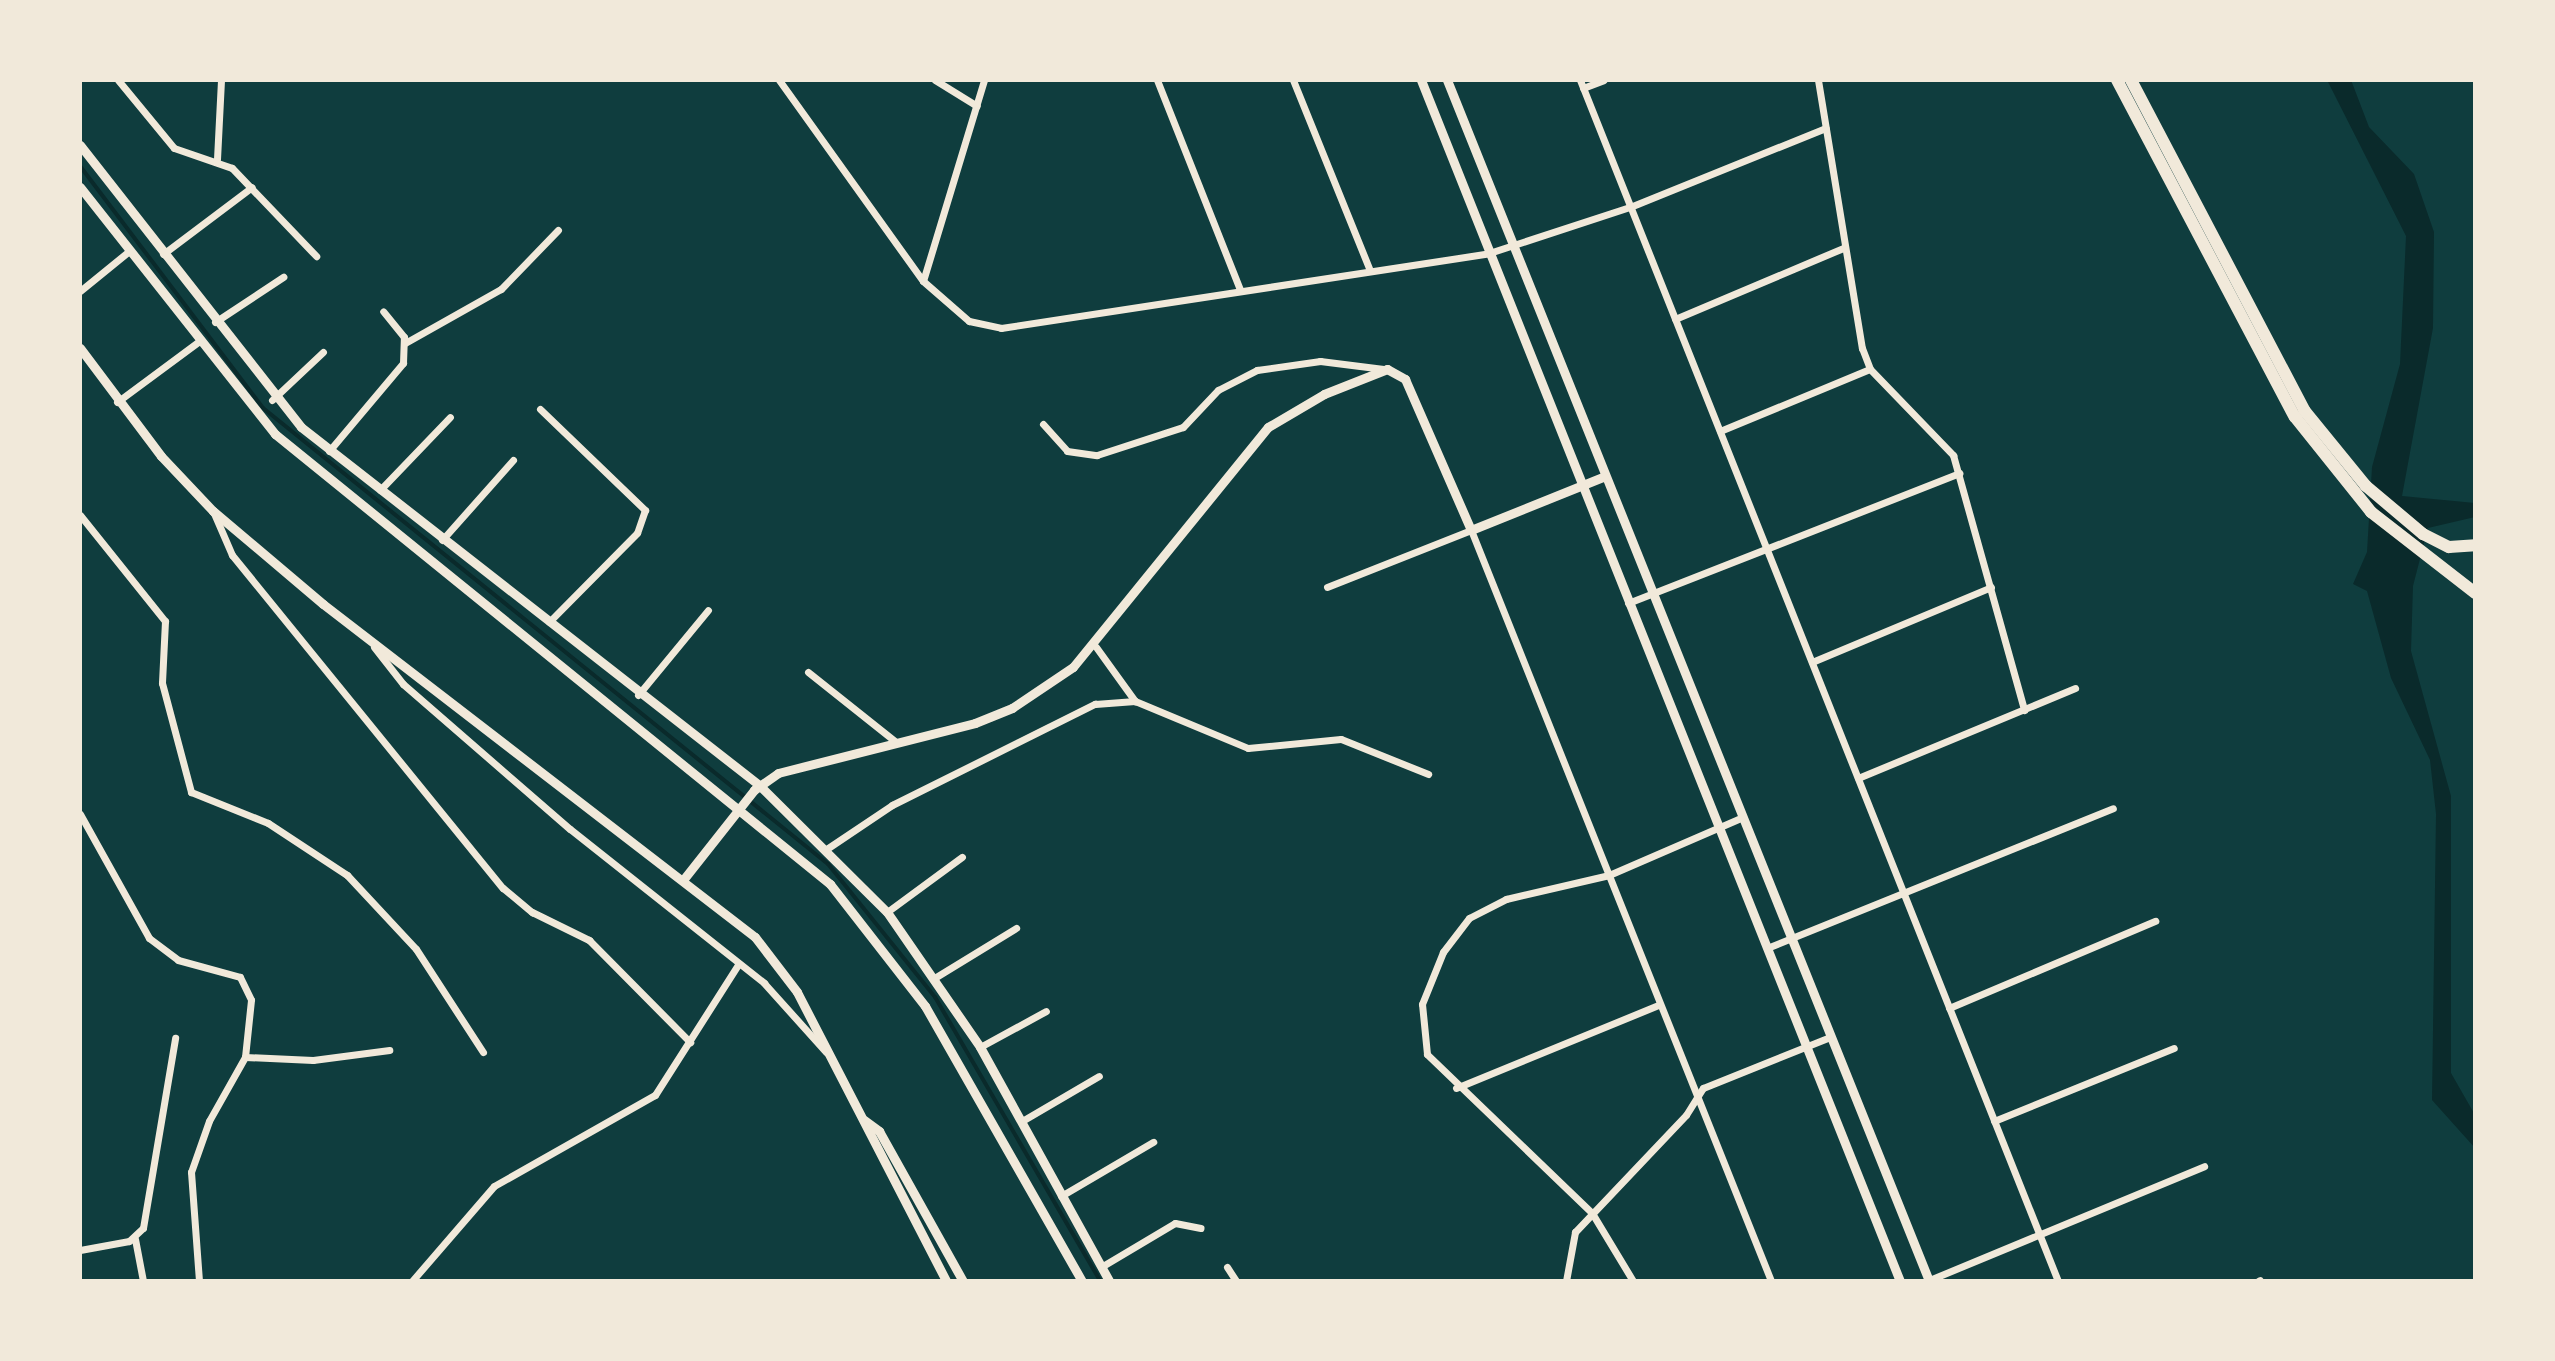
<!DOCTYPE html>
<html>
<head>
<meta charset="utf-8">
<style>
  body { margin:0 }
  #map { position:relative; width:2555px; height:1361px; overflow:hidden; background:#0f3d3e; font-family:"Fira Sans",sans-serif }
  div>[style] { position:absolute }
  .water>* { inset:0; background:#0a2a2b }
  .stream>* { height:4px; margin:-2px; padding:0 2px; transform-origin:2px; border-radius:2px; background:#0a2a2b }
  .minor>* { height:7px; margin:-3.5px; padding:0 3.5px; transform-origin:3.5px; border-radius:3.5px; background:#f1e9da }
  .secondary>* { height:9px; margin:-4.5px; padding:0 4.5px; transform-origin:4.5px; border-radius:4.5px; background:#f1e9da }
  .motorway>* { height:12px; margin:-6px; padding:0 6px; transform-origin:6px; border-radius:6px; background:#f1e9da }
  span { translate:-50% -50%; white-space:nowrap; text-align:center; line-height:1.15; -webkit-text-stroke:8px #f1e9da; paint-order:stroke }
  .frame { position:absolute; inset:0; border:82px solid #f1e9da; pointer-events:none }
</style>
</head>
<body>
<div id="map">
  <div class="water">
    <i style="clip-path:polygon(2327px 80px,2351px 80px,2369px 127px,2414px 174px,2434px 232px,2433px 328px,2402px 496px,2475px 503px,2475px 517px,2428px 528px,2413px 586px,2411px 651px,2451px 796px,2451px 1073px,2475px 1115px,2475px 1148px,2432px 1100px,2436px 814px,2430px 760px,2391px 678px,2367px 591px,2353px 584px,2367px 552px,2372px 467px,2400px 364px,2406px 236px)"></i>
  </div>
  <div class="stream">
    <i style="left:80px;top:166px;width:303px;rotate:52.9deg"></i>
    <i style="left:263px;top:408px;width:726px;rotate:38.91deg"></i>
    <i style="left:828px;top:864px;width:171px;rotate:51.2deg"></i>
    <i style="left:935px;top:997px;width:328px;rotate:59.8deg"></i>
  </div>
  <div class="minor">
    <i style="left:118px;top:80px;width:88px;rotate:50.5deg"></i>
    <i style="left:174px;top:148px;width:61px;rotate:19deg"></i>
    <i style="left:232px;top:168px;width:122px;rotate:46.3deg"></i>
    <i style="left:779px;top:80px;width:247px;rotate:54.4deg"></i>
    <i style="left:923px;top:281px;width:61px;rotate:41deg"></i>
    <i style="left:969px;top:321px;width:33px;rotate:12deg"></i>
    <i style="left:1001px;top:328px;width:494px;rotate:-8.7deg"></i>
    <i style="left:1489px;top:253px;width:148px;rotate:-18.1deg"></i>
    <i style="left:1630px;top:207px;width:211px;rotate:-22deg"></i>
    <i style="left:935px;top:80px;width:49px;rotate:31.8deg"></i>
    <i style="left:1157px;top:80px;width:226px;rotate:68.4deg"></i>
    <i style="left:1293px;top:80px;width:206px;rotate:68deg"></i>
    <i style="left:1580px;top:80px;width:1293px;rotate:68.3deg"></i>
    <i style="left:1818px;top:80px;width:272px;rotate:80.7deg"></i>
    <i style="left:1862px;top:348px;width:22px;rotate:69deg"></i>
    <i style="left:1870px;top:369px;width:120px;rotate:46deg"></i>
    <i style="left:1953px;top:455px;width:265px;rotate:74.4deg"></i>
    <i style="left:1583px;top:88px;width:22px;rotate:-21deg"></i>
    <i style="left:217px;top:159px;width:79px;rotate:-87.1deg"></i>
    <i style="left:163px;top:254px;width:111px;rotate:-37deg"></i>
    <i style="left:923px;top:281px;width:210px;rotate:-73.1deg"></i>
    <i style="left:80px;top:291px;width:63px;rotate:-39.2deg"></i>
    <i style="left:1675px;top:319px;width:182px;rotate:-22.9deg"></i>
    <i style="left:215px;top:322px;width:82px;rotate:-33.5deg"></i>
    <i style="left:405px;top:343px;width:110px;rotate:-29.4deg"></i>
    <i style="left:501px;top:289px;width:82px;rotate:-46deg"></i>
    <i style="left:272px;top:400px;width:70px;rotate:-43.3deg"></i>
    <i style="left:117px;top:402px;width:101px;rotate:-36.5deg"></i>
    <i style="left:540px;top:409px;width:146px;rotate:43.9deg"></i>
    <i style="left:645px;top:510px;width:24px;rotate:109deg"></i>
    <i style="left:637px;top:533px;width:125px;rotate:134.7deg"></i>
    <i style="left:1043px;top:424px;width:36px;rotate:48deg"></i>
    <i style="left:1067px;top:451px;width:30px;rotate:8deg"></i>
    <i style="left:1097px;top:455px;width:90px;rotate:-18deg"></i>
    <i style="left:1183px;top:427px;width:51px;rotate:-46.6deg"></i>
    <i style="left:1218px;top:390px;width:44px;rotate:-27.1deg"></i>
    <i style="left:1257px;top:370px;width:64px;rotate:-8.1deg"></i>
    <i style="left:1320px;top:361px;width:64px;rotate:7.1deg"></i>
    <i style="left:1720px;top:431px;width:162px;rotate:-22.5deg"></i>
    <i style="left:329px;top:451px;width:115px;rotate:-49.9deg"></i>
    <i style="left:403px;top:363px;width:26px;rotate:-88deg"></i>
    <i style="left:404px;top:337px;width:33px;rotate:-129deg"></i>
    <i style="left:380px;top:490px;width:101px;rotate:-46.2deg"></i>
    <i style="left:213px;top:511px;width:48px;rotate:66.6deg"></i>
    <i style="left:232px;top:555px;width:429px;rotate:50.9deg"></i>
    <i style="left:503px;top:888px;width:38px;rotate:40deg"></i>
    <i style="left:532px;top:912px;width:64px;rotate:26.2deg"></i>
    <i style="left:589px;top:940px;width:144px;rotate:45.3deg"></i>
    <i style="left:80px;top:515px;width:136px;rotate:51.3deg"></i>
    <i style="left:165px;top:621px;width:62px;rotate:92.8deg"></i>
    <i style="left:162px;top:683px;width:113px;rotate:75.1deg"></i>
    <i style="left:191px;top:792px;width:83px;rotate:21.9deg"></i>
    <i style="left:268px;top:823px;width:95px;rotate:33.4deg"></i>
    <i style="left:347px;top:875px;width:101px;rotate:47deg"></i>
    <i style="left:416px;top:949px;width:123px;rotate:57deg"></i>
    <i style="left:442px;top:540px;width:107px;rotate:-48.4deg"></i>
    <i style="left:1327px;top:587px;width:155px;rotate:-21.6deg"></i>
    <i style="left:1471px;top:530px;width:809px;rotate:68.22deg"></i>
    <i style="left:1628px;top:603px;width:356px;rotate:-21.4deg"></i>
    <i style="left:374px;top:647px;width:47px;rotate:51.9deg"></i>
    <i style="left:403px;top:684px;width:221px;rotate:41deg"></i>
    <i style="left:570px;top:829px;width:248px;rotate:38.4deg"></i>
    <i style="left:764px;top:983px;width:93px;rotate:48.1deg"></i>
    <i style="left:1096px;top:647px;width:67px;rotate:54.2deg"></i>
    <i style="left:1812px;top:662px;width:194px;rotate:-22.7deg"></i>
    <i style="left:808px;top:672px;width:112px;rotate:38.5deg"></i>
    <i style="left:638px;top:695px;width:110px;rotate:-50.5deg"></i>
    <i style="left:1858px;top:778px;width:235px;rotate:-22.5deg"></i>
    <i style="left:80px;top:814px;width:142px;rotate:60.9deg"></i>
    <i style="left:149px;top:938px;width:36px;rotate:37deg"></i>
    <i style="left:178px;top:960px;width:64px;rotate:15.3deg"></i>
    <i style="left:240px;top:977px;width:25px;rotate:64deg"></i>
    <i style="left:251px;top:1000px;width:57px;rotate:96deg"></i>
    <i style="left:245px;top:1057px;width:73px;rotate:119.4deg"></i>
    <i style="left:209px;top:1121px;width:54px;rotate:109.4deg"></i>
    <i style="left:191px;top:1172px;width:109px;rotate:85.8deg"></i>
    <i style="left:828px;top:848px;width:77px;rotate:-33.9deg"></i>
    <i style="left:892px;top:805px;width:227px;rotate:-26.5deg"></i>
    <i style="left:1095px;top:704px;width:40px;rotate:-4.3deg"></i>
    <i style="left:1135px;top:701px;width:122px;rotate:22.6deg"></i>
    <i style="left:1248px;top:748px;width:93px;rotate:-5.5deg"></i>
    <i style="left:1341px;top:739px;width:94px;rotate:21.9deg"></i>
    <i style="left:887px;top:912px;width:93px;rotate:-36.3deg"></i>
    <i style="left:1767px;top:948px;width:373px;rotate:-22deg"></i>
    <i style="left:936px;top:977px;width:94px;rotate:-31.5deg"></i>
    <i style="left:1949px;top:1008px;width:224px;rotate:-22.9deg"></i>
    <i style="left:980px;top:1047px;width:75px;rotate:-28.6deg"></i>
    <i style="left:245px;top:1057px;width:68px;rotate:2.5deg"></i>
    <i style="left:313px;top:1060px;width:77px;rotate:-7.5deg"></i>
    <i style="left:1456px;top:1088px;width:218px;rotate:-22.3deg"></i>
    <i style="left:1022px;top:1121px;width:89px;rotate:-30.3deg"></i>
    <i style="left:1994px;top:1121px;width:194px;rotate:-22.1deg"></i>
    <i style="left:1061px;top:1196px;width:107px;rotate:-30.4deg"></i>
    <i style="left:135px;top:1239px;width:43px;rotate:79.2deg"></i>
    <i style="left:80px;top:1250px;width:50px;rotate:-10.4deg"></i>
    <i style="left:129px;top:1241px;width:19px;rotate:-43deg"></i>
    <i style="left:143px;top:1228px;width:193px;rotate:-80.4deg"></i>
    <i style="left:1101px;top:1267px;width:86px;rotate:-30.7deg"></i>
    <i style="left:1175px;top:1223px;width:26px;rotate:11deg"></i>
    <i style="left:1227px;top:1267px;width:17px;rotate:57deg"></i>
    <i style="left:412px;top:1281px;width:125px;rotate:-49.2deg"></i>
    <i style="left:494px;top:1186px;width:185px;rotate:-29.5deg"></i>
    <i style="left:655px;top:1095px;width:156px;rotate:-57.5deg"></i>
    <i style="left:1566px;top:1281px;width:50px;rotate:-79.6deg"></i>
    <i style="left:1575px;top:1232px;width:161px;rotate:-46.5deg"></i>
    <i style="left:1686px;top:1115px;width:32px;rotate:-58deg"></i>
    <i style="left:1703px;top:1088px;width:137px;rotate:-21.9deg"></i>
    <i style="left:1633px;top:1281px;width:79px;rotate:-121.1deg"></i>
    <i style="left:1592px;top:1213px;width:229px;rotate:-136.1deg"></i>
    <i style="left:1427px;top:1054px;width:50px;rotate:-95.7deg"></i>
    <i style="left:1422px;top:1004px;width:56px;rotate:-68deg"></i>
    <i style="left:1443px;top:952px;width:43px;rotate:-52.6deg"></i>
    <i style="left:1469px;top:918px;width:42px;rotate:-27.2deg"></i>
    <i style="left:1506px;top:899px;width:106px;rotate:-13.1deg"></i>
    <i style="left:1609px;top:875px;width:146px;rotate:-23.4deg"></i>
    <i style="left:1927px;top:1281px;width:300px;rotate:-22.5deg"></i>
    <i style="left:2258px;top:1281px;width:2px;rotate:-27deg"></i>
  </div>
  <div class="secondary">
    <i style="left:1421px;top:80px;width:1293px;rotate:68.26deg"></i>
    <i style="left:1447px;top:80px;width:1294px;rotate:68.13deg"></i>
    <i style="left:80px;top:145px;width:358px;rotate:51.9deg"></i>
    <i style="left:301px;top:427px;width:581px;rotate:38.01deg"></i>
    <i style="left:759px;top:785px;width:180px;rotate:44.8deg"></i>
    <i style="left:887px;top:912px;width:164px;rotate:55.4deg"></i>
    <i style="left:980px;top:1047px;width:267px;rotate:61.1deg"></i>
    <i style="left:80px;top:187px;width:315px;rotate:51.7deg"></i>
    <i style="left:275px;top:434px;width:715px;rotate:39.04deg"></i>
    <i style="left:830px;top:884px;width:155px;rotate:52.1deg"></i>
    <i style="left:925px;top:1006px;width:317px;rotate:60.3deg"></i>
    <i style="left:80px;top:348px;width:135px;rotate:53.1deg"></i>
    <i style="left:161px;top:456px;width:76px;rotate:46.6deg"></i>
    <i style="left:213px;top:511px;width:144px;rotate:40.2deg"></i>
    <i style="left:323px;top:604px;width:545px;rotate:37.63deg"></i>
    <i style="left:755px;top:937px;width:69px;rotate:52.6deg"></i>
    <i style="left:797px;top:992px;width:325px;rotate:62.7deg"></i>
    <i style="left:683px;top:880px;width:115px;rotate:-51.7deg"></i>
    <i style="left:754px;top:790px;width:29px;rotate:-35deg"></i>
    <i style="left:778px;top:773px;width:203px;rotate:-14.2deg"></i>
    <i style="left:975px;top:723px;width:40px;rotate:-22deg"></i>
    <i style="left:1012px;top:708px;width:73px;rotate:-33.9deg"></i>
    <i style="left:1073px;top:667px;width:309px;rotate:-50.9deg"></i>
    <i style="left:1268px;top:427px;width:65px;rotate:-30.5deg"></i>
    <i style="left:1324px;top:394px;width:68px;rotate:-21.6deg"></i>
    <i style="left:1387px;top:369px;width:21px;rotate:29deg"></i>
    <i style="left:1405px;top:379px;width:165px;rotate:66.4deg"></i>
    <i style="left:1471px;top:530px;width:144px;rotate:-21.9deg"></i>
    <i style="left:864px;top:1120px;width:19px;rotate:36deg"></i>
    <i style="left:879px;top:1131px;width:172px;rotate:60.8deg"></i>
  </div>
  <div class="motorway">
    <i style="left:2117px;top:80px;width:381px;rotate:62.2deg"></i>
    <i style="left:2295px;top:417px;width:122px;rotate:51.3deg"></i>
    <i style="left:2371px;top:512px;width:132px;rotate:37.9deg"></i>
    <i style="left:2131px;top:80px;width:373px;rotate:62.3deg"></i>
    <i style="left:2304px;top:410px;width:98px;rotate:50.8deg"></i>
    <i style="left:2366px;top:486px;width:75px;rotate:40.1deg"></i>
    <i style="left:2423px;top:534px;width:29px;rotate:27deg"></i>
    <i style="left:2449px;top:547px;width:26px;rotate:-4deg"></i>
  </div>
  <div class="frame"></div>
</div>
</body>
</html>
